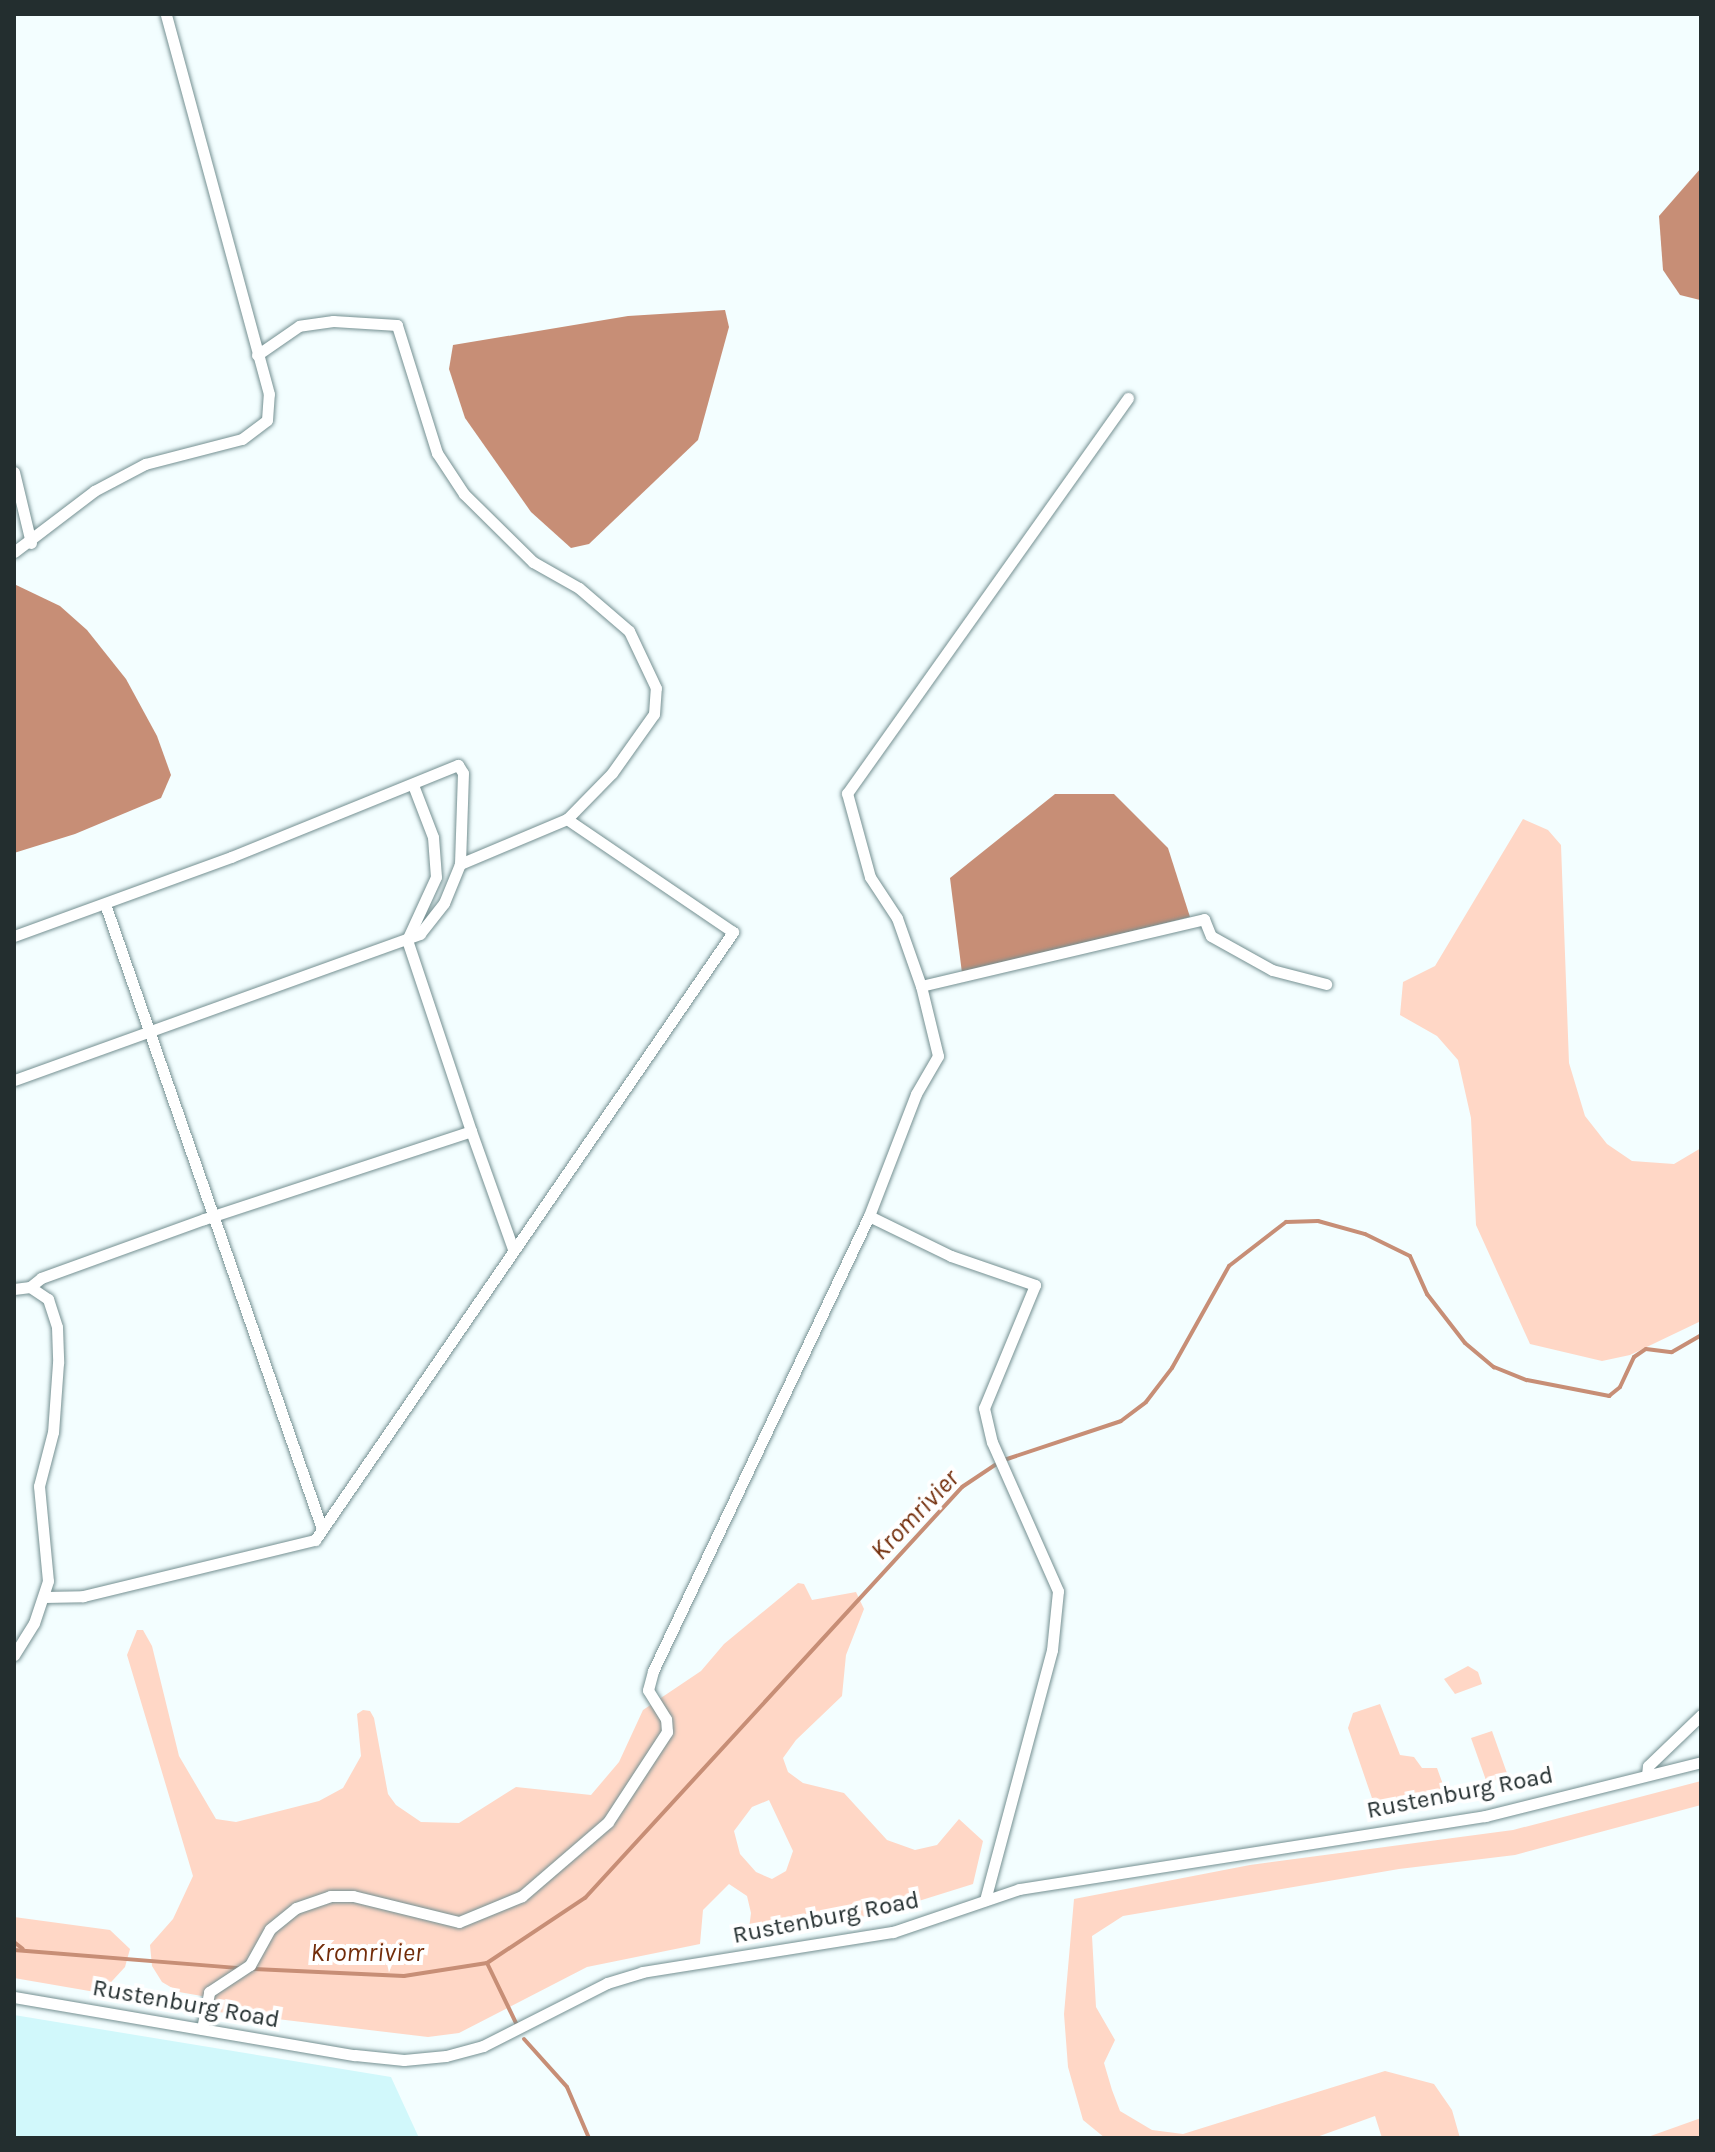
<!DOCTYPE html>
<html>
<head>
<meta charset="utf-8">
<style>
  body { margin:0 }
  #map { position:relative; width:1715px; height:2152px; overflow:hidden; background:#f3feff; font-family:Karla,sans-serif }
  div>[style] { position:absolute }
  .built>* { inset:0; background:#d1f8fb }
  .green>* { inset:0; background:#ffd7c6 }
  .water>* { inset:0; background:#c78e76 }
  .stream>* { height:4px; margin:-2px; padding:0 2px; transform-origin:2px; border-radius:2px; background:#c78e76 }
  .roads { filter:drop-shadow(0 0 2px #759092) drop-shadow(0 0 2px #759092) }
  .street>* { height:11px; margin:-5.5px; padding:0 5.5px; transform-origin:5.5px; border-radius:5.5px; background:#fff }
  span { translate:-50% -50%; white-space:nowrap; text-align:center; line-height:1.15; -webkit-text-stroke:8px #fff; paint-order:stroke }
  .street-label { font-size:24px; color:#232e2f }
  .water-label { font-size:26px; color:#722d0a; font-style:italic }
  .frame { position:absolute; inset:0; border:16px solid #232e2f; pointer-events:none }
</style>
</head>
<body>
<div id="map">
  <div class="built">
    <i style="clip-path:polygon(14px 2015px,391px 2077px,419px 2138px,14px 2138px)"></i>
  </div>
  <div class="green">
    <i style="clip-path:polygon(1523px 819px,1548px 830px,1561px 845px,1569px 1063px,1585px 1116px,1607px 1144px,1632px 1161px,1674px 1164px,1701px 1148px,1701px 1321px,1630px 1355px,1602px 1361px,1530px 1344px,1476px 1225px,1471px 1118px,1458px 1060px,1437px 1036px,1400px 1015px,1403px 982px,1435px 966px)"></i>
    <i style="clip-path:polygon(evenodd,798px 1583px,804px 1584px,812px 1600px,856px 1592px,864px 1609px,846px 1655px,842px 1696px,796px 1740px,783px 1758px,788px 1772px,803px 1783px,844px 1793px,887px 1840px,915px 1850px,937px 1845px,959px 1819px,983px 1841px,973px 1884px,877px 1914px,748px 1937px,751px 1913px,747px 1896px,729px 1884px,703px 1910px,700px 1944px,587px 1967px,459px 2033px,428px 2037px,218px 2012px,213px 1998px,179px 1992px,162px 1982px,152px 1966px,150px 1945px,173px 1919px,193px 1876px,127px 1655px,137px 1630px,143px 1630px,152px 1646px,179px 1756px,216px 1819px,236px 1822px,319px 1801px,343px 1788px,361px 1756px,357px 1714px,363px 1710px,370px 1711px,374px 1718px,388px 1794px,396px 1805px,421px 1822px,459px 1823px,516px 1787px,591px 1795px,619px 1762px,643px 1710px,701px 1671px,724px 1644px,798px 1583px,769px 1800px,793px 1851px,786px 1871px,772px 1879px,756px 1872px,740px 1854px,734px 1831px,752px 1807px,769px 1800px)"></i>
    <i style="clip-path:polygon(1468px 1666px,1478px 1672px,1482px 1684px,1455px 1694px,1444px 1679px)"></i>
    <i style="clip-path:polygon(1380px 1704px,1400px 1755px,1414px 1757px,1422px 1768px,1437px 1768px,1449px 1801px,1385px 1812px,1383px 1805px,1374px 1804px,1348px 1728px,1353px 1713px)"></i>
    <i style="clip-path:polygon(1492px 1731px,1508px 1776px,1487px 1783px,1471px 1738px)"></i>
    <i style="clip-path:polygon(1701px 1781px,1701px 1805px,1515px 1855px,1399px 1869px,1123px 1916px,1092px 1936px,1096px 2007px,1115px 2040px,1104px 2063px,1112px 2090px,1120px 2111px,1152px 2130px,1183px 2134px,1385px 2071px,1434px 2084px,1452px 2110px,1460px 2138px,1382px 2138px,1375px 2116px,1314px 2138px,1105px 2138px,1083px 2120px,1068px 2067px,1064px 2014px,1074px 1899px,1250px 1865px,1513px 1830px)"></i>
    <i style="clip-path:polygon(14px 1917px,110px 1930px,130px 1949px,125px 1967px,101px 1993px,14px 1978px)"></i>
    <i style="clip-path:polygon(1701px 2118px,1701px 2138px,1645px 2138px)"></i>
  </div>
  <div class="water">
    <i style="clip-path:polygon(1701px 168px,1701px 299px,1700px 300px,1680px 295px,1663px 270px,1659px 216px)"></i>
    <i style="clip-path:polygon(725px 310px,729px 327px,698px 440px,589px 544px,571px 548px,531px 512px,465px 418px,449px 369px,453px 345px,628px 316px)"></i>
    <i style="clip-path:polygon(14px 584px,60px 606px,87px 630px,126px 679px,157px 736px,171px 775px,161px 798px,75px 834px,14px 853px)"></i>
    <i style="clip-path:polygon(1055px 794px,1114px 794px,1168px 848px,1190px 917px,962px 973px,950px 878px)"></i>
  </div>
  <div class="stream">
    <i style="left:14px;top:1942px;width:11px;rotate:38deg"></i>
    <i style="left:14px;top:1950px;width:226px;rotate:4.6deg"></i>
    <i style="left:487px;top:1963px;width:67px;rotate:64.2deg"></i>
    <i style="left:253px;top:1969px;width:151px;rotate:2.7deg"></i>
    <i style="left:404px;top:1976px;width:84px;rotate:-8.9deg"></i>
    <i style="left:487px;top:1963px;width:118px;rotate:-33.6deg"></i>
    <i style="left:585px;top:1898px;width:558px;rotate:-47.47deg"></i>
    <i style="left:962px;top:1487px;width:47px;rotate:-33.7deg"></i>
    <i style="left:1001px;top:1461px;width:126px;rotate:-18.4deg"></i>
    <i style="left:1121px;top:1421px;width:31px;rotate:-37deg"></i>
    <i style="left:1146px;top:1402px;width:43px;rotate:-52.6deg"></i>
    <i style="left:1172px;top:1368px;width:117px;rotate:-60.8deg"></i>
    <i style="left:1229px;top:1266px;width:72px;rotate:-37.7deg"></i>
    <i style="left:1286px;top:1222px;width:32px;rotate:-2deg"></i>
    <i style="left:1318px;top:1221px;width:49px;rotate:15.5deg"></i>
    <i style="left:1365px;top:1234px;width:50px;rotate:26.1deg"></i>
    <i style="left:1410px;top:1256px;width:42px;rotate:65.9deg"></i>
    <i style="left:1427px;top:1294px;width:62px;rotate:52.2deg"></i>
    <i style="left:1465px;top:1343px;width:38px;rotate:40deg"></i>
    <i style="left:1494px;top:1367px;width:35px;rotate:22deg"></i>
    <i style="left:1527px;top:1380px;width:84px;rotate:11deg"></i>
    <i style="left:1609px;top:1396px;width:14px;rotate:-39deg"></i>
    <i style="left:1620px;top:1387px;width:33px;rotate:-65deg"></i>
    <i style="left:1634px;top:1357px;width:14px;rotate:-34deg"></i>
    <i style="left:1646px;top:1349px;width:26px;rotate:7deg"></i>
    <i style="left:1672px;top:1352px;width:34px;rotate:-30deg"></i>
    <i style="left:524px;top:2039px;width:64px;rotate:48.1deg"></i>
    <i style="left:567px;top:2087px;width:56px;rotate:66.7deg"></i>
  </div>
  <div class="roads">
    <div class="street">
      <i style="left:1128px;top:398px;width:485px;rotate:125.4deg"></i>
      <i style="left:847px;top:793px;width:87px;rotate:74.7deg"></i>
      <i style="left:870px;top:877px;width:49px;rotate:56.6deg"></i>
      <i style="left:897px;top:918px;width:72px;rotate:70.6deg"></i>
      <i style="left:921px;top:986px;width:291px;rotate:-13.3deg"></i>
      <i style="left:1204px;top:919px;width:18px;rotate:68deg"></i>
      <i style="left:1211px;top:936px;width:70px;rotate:29.1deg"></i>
      <i style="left:1272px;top:970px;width:56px;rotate:14.5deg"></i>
      <i style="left:14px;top:472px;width:73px;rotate:76.5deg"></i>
      <i style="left:14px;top:552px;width:101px;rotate:-37.3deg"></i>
      <i style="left:94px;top:491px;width:58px;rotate:-27.9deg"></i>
      <i style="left:145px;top:464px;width:100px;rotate:-14.5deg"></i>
      <i style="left:242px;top:439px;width:31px;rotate:-37deg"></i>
      <i style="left:267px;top:420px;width:26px;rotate:-86deg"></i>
      <i style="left:269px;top:394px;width:394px;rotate:-105.2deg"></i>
      <i style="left:460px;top:864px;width:116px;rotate:-22.8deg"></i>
      <i style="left:105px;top:904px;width:658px;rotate:70.85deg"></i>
      <i style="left:14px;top:936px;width:231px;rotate:-20deg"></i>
      <i style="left:231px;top:857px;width:245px;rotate:-22.1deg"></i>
      <i style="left:458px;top:765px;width:9px;rotate:58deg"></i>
      <i style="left:463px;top:773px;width:91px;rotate:91.9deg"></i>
      <i style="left:460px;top:864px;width:42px;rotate:112.3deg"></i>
      <i style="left:444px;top:903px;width:39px;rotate:128deg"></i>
      <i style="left:420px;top:934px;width:431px;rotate:160.2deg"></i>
      <i style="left:921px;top:986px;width:72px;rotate:76.3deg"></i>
      <i style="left:938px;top:1056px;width:44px;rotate:120.1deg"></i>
      <i style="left:916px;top:1094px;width:131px;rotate:111.1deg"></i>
      <i style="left:869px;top:1216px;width:91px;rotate:26deg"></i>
      <i style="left:951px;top:1256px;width:89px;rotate:19deg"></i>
      <i style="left:1035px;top:1285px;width:133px;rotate:112.5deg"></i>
      <i style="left:984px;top:1408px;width:35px;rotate:77deg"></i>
      <i style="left:992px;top:1442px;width:163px;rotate:66.1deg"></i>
      <i style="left:1058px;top:1591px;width:59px;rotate:95.8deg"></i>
      <i style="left:1052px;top:1650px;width:259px;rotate:105deg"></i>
      <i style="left:471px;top:1131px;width:125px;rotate:70.4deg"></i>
      <i style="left:30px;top:1287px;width:14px;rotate:-39deg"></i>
      <i style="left:41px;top:1278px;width:173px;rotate:-19.9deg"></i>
      <i style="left:204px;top:1219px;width:281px;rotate:-18.2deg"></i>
      <i style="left:471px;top:1131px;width:201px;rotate:-108.5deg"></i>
      <i style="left:407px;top:940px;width:69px;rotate:-65.3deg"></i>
      <i style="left:436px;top:877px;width:40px;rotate:-94.3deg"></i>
      <i style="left:433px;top:837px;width:56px;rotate:-111deg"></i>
      <i style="left:14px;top:1289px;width:16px;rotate:-7deg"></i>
      <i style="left:30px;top:1287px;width:22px;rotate:34deg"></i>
      <i style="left:48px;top:1299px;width:29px;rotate:72deg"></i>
      <i style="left:57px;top:1327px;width:36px;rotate:88deg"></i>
      <i style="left:58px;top:1363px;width:69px;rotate:94.1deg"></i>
      <i style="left:53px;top:1432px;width:56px;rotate:104.5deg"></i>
      <i style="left:39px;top:1486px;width:95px;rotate:84.6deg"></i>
      <i style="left:48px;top:1581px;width:44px;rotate:108.4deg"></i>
      <i style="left:34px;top:1623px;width:38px;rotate:122deg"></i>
      <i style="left:44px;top:1597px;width:39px;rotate:-1deg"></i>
      <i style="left:83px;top:1596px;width:239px;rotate:-13.6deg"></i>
      <i style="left:315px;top:1540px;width:738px;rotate:-55.49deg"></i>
      <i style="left:733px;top:932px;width:201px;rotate:-145.8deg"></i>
      <i style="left:567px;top:819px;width:64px;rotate:-45.6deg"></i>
      <i style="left:612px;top:773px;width:72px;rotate:-54.6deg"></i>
      <i style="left:654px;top:714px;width:26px;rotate:-86deg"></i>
      <i style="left:656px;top:688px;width:63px;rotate:-115.3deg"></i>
      <i style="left:629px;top:631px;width:66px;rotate:-139.3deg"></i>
      <i style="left:579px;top:588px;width:53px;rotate:-150.5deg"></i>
      <i style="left:533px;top:562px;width:97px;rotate:-135.4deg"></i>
      <i style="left:464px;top:494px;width:49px;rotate:-123.4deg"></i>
      <i style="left:437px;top:453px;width:134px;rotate:-107.4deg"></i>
      <i style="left:397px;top:325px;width:64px;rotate:-176.4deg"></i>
      <i style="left:333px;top:321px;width:34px;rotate:172deg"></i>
      <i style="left:299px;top:326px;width:51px;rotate:145.4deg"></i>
      <i style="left:1647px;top:1775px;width:9px;rotate:-84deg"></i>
      <i style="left:1648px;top:1766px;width:74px;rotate:-43.9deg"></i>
      <i style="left:14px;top:1997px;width:346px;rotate:9.7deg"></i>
      <i style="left:355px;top:2055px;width:49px;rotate:5.8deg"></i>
      <i style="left:404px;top:2060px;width:42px;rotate:-5.4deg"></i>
      <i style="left:446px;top:2056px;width:38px;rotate:-15deg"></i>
      <i style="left:483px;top:2046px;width:139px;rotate:-26.9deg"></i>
      <i style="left:607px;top:1983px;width:37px;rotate:-17deg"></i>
      <i style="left:642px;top:1972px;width:254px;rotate:-9.1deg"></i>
      <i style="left:893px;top:1932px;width:133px;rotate:-18.8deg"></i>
      <i style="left:1019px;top:1889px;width:472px;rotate:-8.9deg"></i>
      <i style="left:1485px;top:1816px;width:223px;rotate:-14deg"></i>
      <i style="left:202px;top:2029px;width:38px;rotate:-79deg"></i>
      <i style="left:209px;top:1992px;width:49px;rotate:-33.4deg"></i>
      <i style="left:250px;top:1965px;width:41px;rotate:-60.9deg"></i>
      <i style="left:270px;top:1929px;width:33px;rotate:-39deg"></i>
      <i style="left:296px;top:1908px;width:36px;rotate:-19deg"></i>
      <i style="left:330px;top:1896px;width:23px"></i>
      <i style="left:353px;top:1896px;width:109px;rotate:13.8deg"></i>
      <i style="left:459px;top:1922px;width:68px;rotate:-22.4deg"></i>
      <i style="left:522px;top:1896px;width:113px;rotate:-40.7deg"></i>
      <i style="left:608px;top:1822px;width:108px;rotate:-56.8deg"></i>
      <i style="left:667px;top:1732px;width:13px;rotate:-94deg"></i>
      <i style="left:666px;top:1719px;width:34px;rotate:-122deg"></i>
      <i style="left:648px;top:1690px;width:20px;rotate:-75deg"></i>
      <i style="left:653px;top:1671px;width:504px;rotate:-64.61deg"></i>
    </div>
  </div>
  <div class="street-label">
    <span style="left:1460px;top:1793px;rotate:-11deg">Rustenburg Road</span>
    <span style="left:826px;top:1918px;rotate:-11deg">Rustenburg Road</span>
    <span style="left:186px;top:2004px;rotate:10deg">Rustenburg Road</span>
  </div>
  <div class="water-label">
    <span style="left:915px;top:1515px;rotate:-46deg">Kromrivier</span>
    <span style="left:367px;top:1953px">Kromrivier</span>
  </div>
  <div class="frame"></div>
</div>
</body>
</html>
